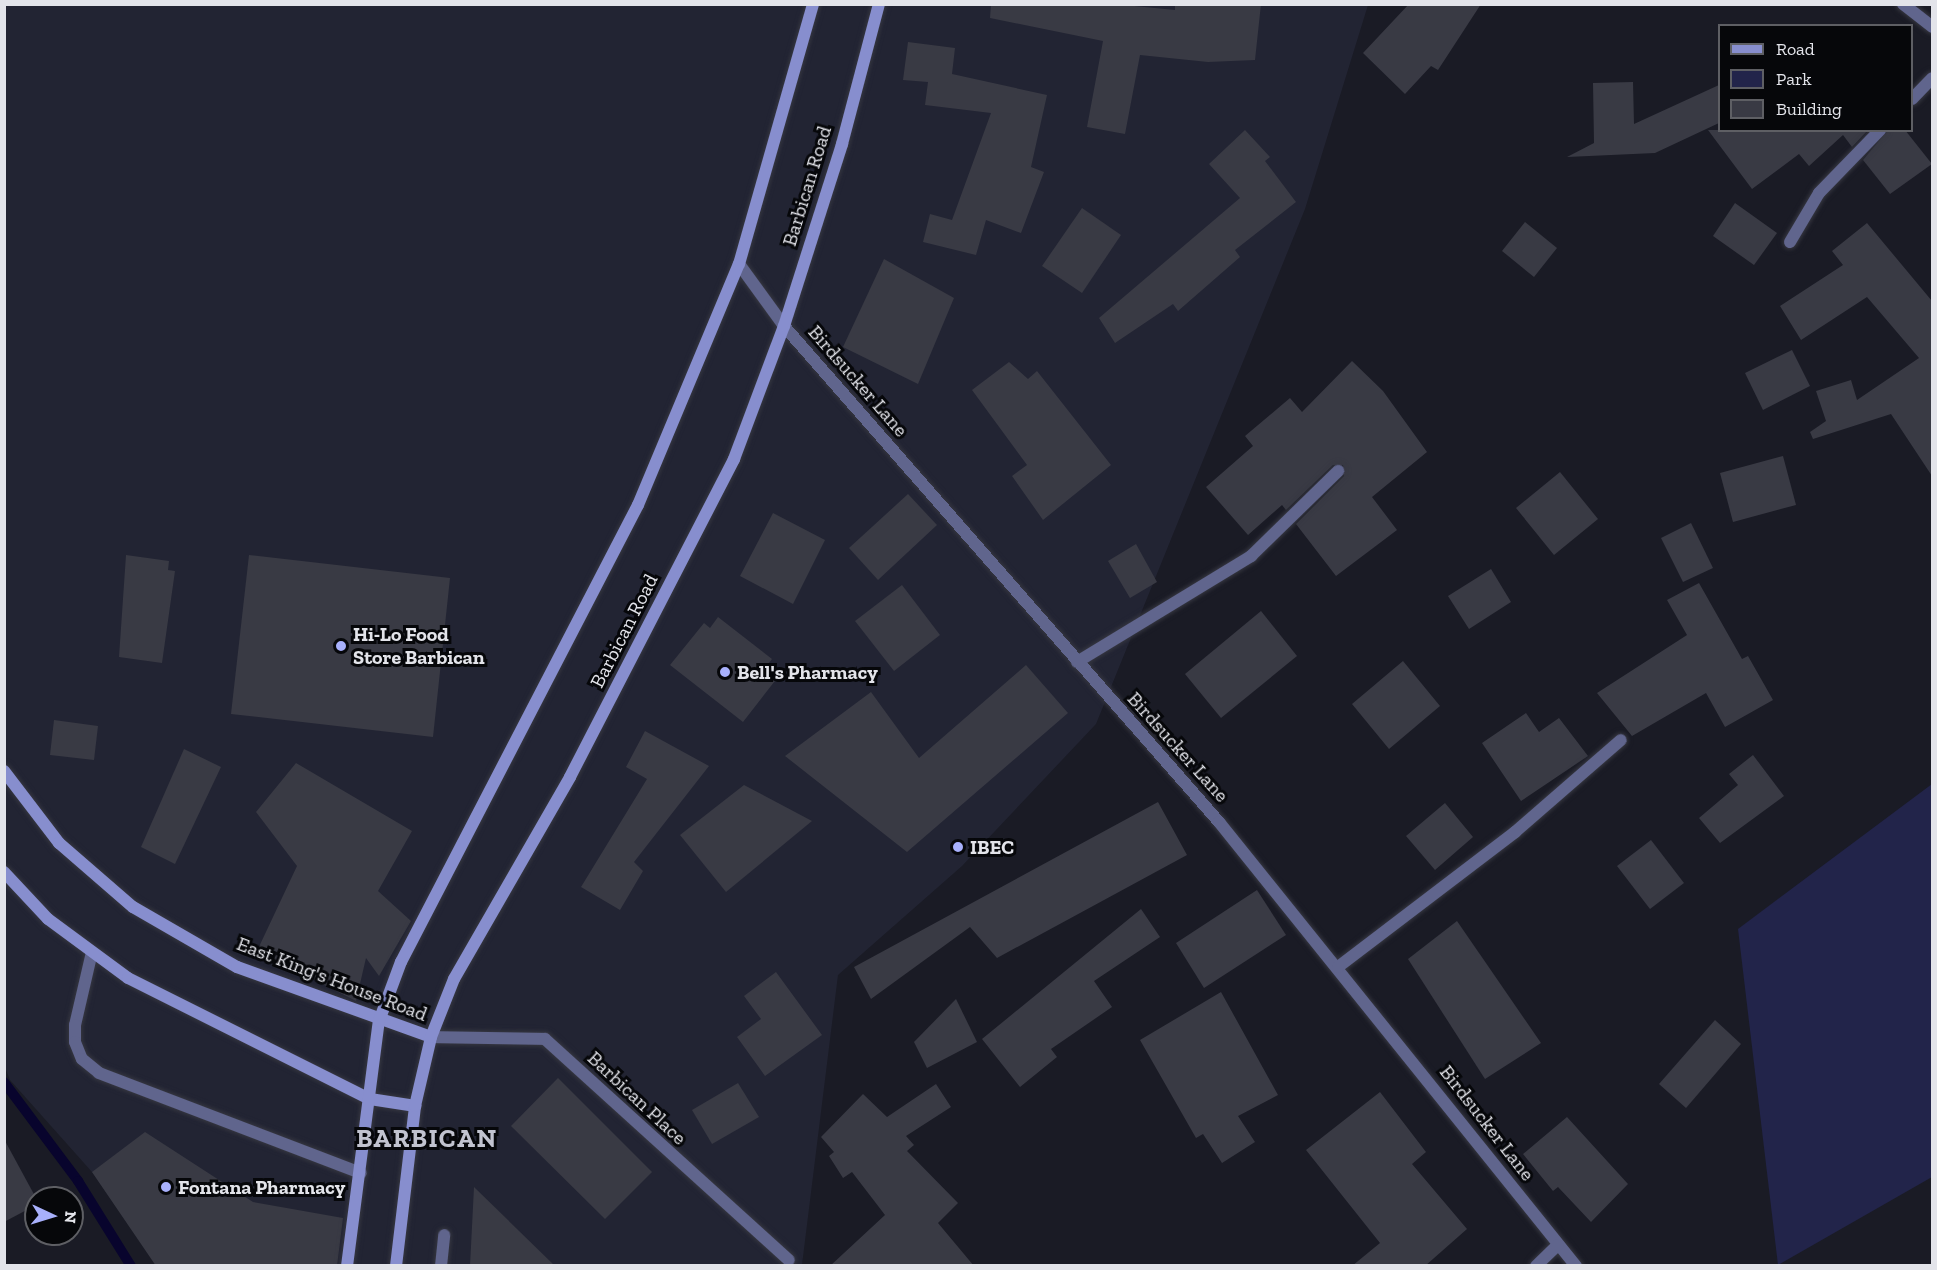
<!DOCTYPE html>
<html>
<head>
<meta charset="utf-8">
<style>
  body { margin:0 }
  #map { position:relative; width:1937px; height:1270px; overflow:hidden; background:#1a1b25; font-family:"Zilla Slab",serif }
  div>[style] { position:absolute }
  .built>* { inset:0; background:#222433 }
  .green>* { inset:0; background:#22244a }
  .stream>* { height:10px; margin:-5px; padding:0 5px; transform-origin:5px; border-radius:5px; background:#08042d }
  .building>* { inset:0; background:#393a44 }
  .roads { filter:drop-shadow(0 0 2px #363741) drop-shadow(0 0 2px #363741) }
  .service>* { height:12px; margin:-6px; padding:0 6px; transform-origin:6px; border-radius:6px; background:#60658d }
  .minor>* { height:12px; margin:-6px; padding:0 6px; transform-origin:6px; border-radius:6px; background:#60658d }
  .secondary>* { height:12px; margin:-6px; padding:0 6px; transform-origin:6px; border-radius:6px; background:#878ece }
  .dots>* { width:16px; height:16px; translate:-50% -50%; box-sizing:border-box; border:3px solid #06070a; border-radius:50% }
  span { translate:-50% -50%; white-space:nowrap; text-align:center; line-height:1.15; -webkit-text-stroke:6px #06070a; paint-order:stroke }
  .street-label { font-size:20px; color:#e3e4ea }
  .poi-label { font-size:20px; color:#e3e4ea; font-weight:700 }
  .left { translate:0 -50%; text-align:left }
  .district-label { font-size:26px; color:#c1c3cf; font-weight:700; letter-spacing:1.5px }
  .frame { position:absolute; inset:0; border:6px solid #e3e4ea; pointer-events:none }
  .legend { position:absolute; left:1718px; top:24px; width:195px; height:108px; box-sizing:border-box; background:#06070a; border:2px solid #5e5f64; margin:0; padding:8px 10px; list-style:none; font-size:18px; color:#e3e4ea }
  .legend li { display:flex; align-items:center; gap:12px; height:30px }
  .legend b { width:30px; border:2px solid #5e5f64 }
  .north { position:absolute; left:24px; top:1186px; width:60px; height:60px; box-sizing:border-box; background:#06070a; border:2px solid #5e5f64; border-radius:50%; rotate:94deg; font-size:16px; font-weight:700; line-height:24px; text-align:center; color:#e3e4ea }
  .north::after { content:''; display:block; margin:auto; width:21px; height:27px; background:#a8b0fc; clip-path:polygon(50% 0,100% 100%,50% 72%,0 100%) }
</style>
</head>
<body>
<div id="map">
  <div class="built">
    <i style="clip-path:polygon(4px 5px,1368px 5px,1305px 209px,1096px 724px,962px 866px,838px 975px,802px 1265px,156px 1265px,92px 1172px,10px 1080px,4px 1065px)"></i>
  </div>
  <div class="green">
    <i style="clip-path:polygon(1932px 784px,1932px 1177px,1778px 1265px,1738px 929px)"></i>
  </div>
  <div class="stream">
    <i style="left:4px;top:1082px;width:124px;rotate:53.2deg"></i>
    <i style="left:78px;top:1181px;width:100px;rotate:58.1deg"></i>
  </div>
  <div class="building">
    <i style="clip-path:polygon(991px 4px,1114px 4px,1175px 10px,1175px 4px,1261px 4px,1255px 60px,1208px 62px,1140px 55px,1125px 134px,1087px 127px,1103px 41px,990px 18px)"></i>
    <i style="clip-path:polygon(1409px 4px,1481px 4px,1438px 70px,1431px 66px,1405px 94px,1363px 53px)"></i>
    <i style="clip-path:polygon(908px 42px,955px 48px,952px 74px,1047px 95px,1031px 167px,1044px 172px,1021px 233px,986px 220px,976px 255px,923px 242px,930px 214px,952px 220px,991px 113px,925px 105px,928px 82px,903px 80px)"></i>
    <i style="clip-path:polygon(1633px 82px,1634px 124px,1719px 85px,1719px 123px,1655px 153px,1567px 157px,1594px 143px,1593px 83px)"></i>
    <i style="clip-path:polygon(1245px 130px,1270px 157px,1265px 161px,1296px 202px,1235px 250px,1240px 257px,1178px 311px,1173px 304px,1115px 343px,1099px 318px,1240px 198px,1209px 164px)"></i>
    <i style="clip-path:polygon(1708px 130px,1868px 130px,1852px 147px,1843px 135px,1809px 166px,1799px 154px,1752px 189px)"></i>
    <i style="clip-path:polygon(1888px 130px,1905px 130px,1932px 164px,1890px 194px,1863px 160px)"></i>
    <i style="clip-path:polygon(1735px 203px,1777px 233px,1754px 265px,1713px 236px)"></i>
    <i style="clip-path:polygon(1082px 208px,1121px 235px,1082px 293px,1042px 266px)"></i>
    <i style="clip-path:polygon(1525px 222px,1557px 248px,1534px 277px,1502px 251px)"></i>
    <i style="clip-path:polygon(1867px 223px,1932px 301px,1932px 476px,1891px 414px,1813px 439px,1810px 432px,1826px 421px,1816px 391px,1851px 380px,1857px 400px,1919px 358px,1867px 297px,1801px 340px,1780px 306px,1843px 265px,1832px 251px)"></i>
    <i style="clip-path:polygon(884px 259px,954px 298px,918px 384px,843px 347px)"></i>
    <i style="clip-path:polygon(1792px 350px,1810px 386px,1763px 410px,1745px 373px)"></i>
    <i style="clip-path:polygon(1352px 361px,1383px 391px,1427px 452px,1372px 497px,1397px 530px,1336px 576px,1296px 524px,1344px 476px,1343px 465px,1333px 465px,1286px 510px,1282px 505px,1248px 535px,1206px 487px,1253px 446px,1245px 436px,1290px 398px,1302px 412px)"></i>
    <i style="clip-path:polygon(1009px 362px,1028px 379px,1037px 371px,1111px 465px,1043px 520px,1012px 476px,1027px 465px,972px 390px)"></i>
    <i style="clip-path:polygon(1783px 456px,1796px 505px,1733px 522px,1720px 473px)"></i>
    <i style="clip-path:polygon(1560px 472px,1598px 519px,1554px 555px,1516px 508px)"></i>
    <i style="clip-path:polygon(908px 494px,937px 525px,878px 580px,849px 548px)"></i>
    <i style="clip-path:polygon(773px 513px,825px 540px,793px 604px,740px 576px)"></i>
    <i style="clip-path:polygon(1691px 523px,1713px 568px,1683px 582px,1661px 538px)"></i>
    <i style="clip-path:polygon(1136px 544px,1157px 582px,1130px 598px,1108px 561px)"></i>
    <i style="clip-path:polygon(126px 555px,169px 561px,168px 570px,175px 571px,162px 663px,119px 657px)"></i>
    <i style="clip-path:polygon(249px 555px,450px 578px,433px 737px,231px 714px)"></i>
    <i style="clip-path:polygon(1491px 569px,1511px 602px,1469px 629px,1448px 596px)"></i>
    <i style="clip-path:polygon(1699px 583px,1742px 659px,1748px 656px,1773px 700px,1725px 727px,1706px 693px,1632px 736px,1597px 693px,1687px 635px,1667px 600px)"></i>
    <i style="clip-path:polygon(902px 585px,940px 635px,894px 671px,855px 621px)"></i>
    <i style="clip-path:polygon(1261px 611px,1297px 656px,1221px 718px,1185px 674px)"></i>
    <i style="clip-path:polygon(718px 617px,772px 659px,766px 667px,778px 677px,743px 722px,670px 665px,704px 623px,710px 628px)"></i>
    <i style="clip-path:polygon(1403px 661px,1440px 706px,1389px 749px,1352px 704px)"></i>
    <i style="clip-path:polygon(1026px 665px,1068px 713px,907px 852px,785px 756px,871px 692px,919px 758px)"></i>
    <i style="clip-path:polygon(1526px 713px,1539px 732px,1559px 718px,1588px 756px,1521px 801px,1482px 743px)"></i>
    <i style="clip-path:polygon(54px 720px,98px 726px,94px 760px,50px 755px)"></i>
    <i style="clip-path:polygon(645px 731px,709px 766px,634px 862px,643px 871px,620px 910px,581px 887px,647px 779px,626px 767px)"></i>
    <i style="clip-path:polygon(184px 749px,221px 767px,175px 864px,141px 847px)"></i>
    <i style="clip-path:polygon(1753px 755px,1784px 796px,1720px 843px,1699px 818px,1738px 785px,1729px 774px)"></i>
    <i style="clip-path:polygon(296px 763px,412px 831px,378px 891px,411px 921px,379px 976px,366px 958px,356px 1001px,257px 951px,297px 866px,256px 812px)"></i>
    <i style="clip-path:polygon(744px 785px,812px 821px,726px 892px,680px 835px)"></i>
    <i style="clip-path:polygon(1158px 802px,1187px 855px,997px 958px,970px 927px,871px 999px,854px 967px)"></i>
    <i style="clip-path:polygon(1445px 803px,1473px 837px,1435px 870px,1406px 836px)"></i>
    <i style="clip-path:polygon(1651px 840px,1684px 883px,1650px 909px,1617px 866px)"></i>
    <i style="clip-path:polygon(1257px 890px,1286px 935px,1204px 988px,1176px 943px)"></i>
    <i style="clip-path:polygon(1141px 909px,1160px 937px,1094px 981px,1112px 1007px,1051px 1049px,1057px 1057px,1020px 1087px,982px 1039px)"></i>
    <i style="clip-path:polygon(1457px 921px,1541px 1043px,1485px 1079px,1408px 959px)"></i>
    <i style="clip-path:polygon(776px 972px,822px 1035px,765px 1076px,737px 1037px,761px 1019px,744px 996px)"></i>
    <i style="clip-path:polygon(1221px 992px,1278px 1095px,1238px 1116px,1255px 1142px,1222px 1163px,1203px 1134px,1196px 1138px,1140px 1040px)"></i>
    <i style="clip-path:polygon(956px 999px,977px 1042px,927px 1068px,914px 1042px)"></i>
    <i style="clip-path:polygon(1715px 1020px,1741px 1044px,1686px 1108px,1659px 1084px)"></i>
    <i style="clip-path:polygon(558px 1078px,652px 1172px,605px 1219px,511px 1126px)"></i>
    <i style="clip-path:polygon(738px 1083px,759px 1117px,712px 1144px,692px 1110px)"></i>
    <i style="clip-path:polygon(936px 1084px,951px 1107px,906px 1136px,914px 1145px,907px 1151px,958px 1203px,938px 1223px,974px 1266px,830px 1266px,885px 1215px,852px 1172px,843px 1178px,829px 1156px,834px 1152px,821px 1137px,863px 1094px,887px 1117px)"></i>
    <i style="clip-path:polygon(1380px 1092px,1426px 1152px,1412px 1164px,1467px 1229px,1425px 1266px,1352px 1266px,1380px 1243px,1306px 1150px)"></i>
    <i style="clip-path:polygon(1567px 1117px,1628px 1184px,1591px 1222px,1558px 1187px,1553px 1191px,1523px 1154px)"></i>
    <i style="clip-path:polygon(145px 1132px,253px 1202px,343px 1218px,337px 1266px,156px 1266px,92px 1172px)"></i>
    <i style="clip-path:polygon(4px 1139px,36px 1198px,36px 1205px,4px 1222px)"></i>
    <i style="clip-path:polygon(474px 1187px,555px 1266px,470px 1266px)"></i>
  </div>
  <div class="roads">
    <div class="service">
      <i style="left:1077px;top:662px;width:204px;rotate:-31.3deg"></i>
      <i style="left:1251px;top:556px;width:122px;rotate:-44.3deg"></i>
      <i style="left:92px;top:952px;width:75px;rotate:103.1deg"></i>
      <i style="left:75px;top:1025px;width:17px;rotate:90deg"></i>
      <i style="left:75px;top:1042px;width:18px;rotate:68deg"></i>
      <i style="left:82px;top:1059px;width:22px;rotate:39deg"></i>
      <i style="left:99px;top:1073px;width:280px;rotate:20.9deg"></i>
      <i style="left:441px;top:1266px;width:31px;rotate:-84deg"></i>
    </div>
    <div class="minor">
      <i style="left:1903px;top:4px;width:37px;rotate:38deg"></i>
      <i style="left:1912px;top:99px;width:29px;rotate:-46deg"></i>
      <i style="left:1790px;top:242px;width:57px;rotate:-59.4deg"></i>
      <i style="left:1819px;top:193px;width:88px;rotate:-45.9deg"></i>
      <i style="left:739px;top:264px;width:77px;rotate:54deg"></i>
      <i style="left:784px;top:326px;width:660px;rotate:48.75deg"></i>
      <i style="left:1219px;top:822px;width:570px;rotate:51.2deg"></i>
      <i style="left:1338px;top:967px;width:223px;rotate:-37.3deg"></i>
      <i style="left:1515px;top:832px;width:140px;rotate:-41deg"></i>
      <i style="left:431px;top:1037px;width:114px;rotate:1deg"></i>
      <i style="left:545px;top:1039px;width:329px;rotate:42.2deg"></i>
      <i style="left:1536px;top:1266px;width:30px;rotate:-44deg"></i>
    </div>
    <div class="secondary">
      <i style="left:4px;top:771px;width:91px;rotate:52.6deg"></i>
      <i style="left:59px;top:843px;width:98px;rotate:40.9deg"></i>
      <i style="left:133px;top:907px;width:120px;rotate:30deg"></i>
      <i style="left:237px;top:967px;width:206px;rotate:19.8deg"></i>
      <i style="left:4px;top:872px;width:64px;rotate:46.9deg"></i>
      <i style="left:48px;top:919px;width:99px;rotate:36.4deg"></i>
      <i style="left:128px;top:978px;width:271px;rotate:26.6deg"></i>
      <i style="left:370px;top:1099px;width:46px;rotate:8.8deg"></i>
      <i style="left:347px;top:1266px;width:247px;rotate:-82.6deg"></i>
      <i style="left:379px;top:1021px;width:63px;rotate:-69.6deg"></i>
      <i style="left:401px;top:962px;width:515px;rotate:-62.59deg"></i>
      <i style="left:638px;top:505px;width:261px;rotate:-67.3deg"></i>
      <i style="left:739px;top:264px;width:270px;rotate:-74.1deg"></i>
      <i style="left:396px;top:1266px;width:161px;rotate:-83.2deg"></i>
      <i style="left:415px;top:1106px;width:71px;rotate:-76.9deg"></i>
      <i style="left:431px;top:1037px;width:62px;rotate:-68.4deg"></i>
      <i style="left:454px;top:979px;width:233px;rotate:-60.1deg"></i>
      <i style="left:570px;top:777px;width:358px;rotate:-62.7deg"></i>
      <i style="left:734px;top:459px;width:142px;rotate:-69.4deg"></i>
      <i style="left:784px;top:326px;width:191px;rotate:-72.3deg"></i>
      <i style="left:842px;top:144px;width:145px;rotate:-75.2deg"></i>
    </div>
  </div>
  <div class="dots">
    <i style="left:341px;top:646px;background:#a8b0fc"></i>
    <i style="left:725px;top:672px;background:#a8b0fc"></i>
    <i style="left:958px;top:847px;background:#a8b0fc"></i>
    <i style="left:166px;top:1187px;background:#a8b0fc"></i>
  </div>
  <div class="street-label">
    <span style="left:807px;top:186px;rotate:-73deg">Barbican Road</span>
    <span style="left:858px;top:381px;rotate:49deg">Birdsucker Lane</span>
    <span style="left:624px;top:631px;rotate:-63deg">Barbican Road</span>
    <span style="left:1178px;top:747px;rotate:48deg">Birdsucker Lane</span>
    <span style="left:332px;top:979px;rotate:21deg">East King's House Road</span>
    <span style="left:637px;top:1098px;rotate:43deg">Barbican Place</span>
    <span style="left:1487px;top:1123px;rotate:52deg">Birdsucker Lane</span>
  </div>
  <div class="poi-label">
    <span class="left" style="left:353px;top:646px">Hi-Lo Food<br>Store Barbican</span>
    <span class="left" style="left:737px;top:672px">Bell's Pharmacy</span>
    <span class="left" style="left:970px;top:847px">IBEC</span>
    <span class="left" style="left:178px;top:1187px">Fontana Pharmacy</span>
  </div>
  <div class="district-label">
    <span style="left:427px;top:1139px">BARBICAN</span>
  </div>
  <div class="frame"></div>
  <ul class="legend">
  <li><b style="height:8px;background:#878ece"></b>Road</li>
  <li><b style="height:16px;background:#22244a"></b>Park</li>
  <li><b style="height:16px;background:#393a44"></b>Building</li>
  </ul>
  <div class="north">N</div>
</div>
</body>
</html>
